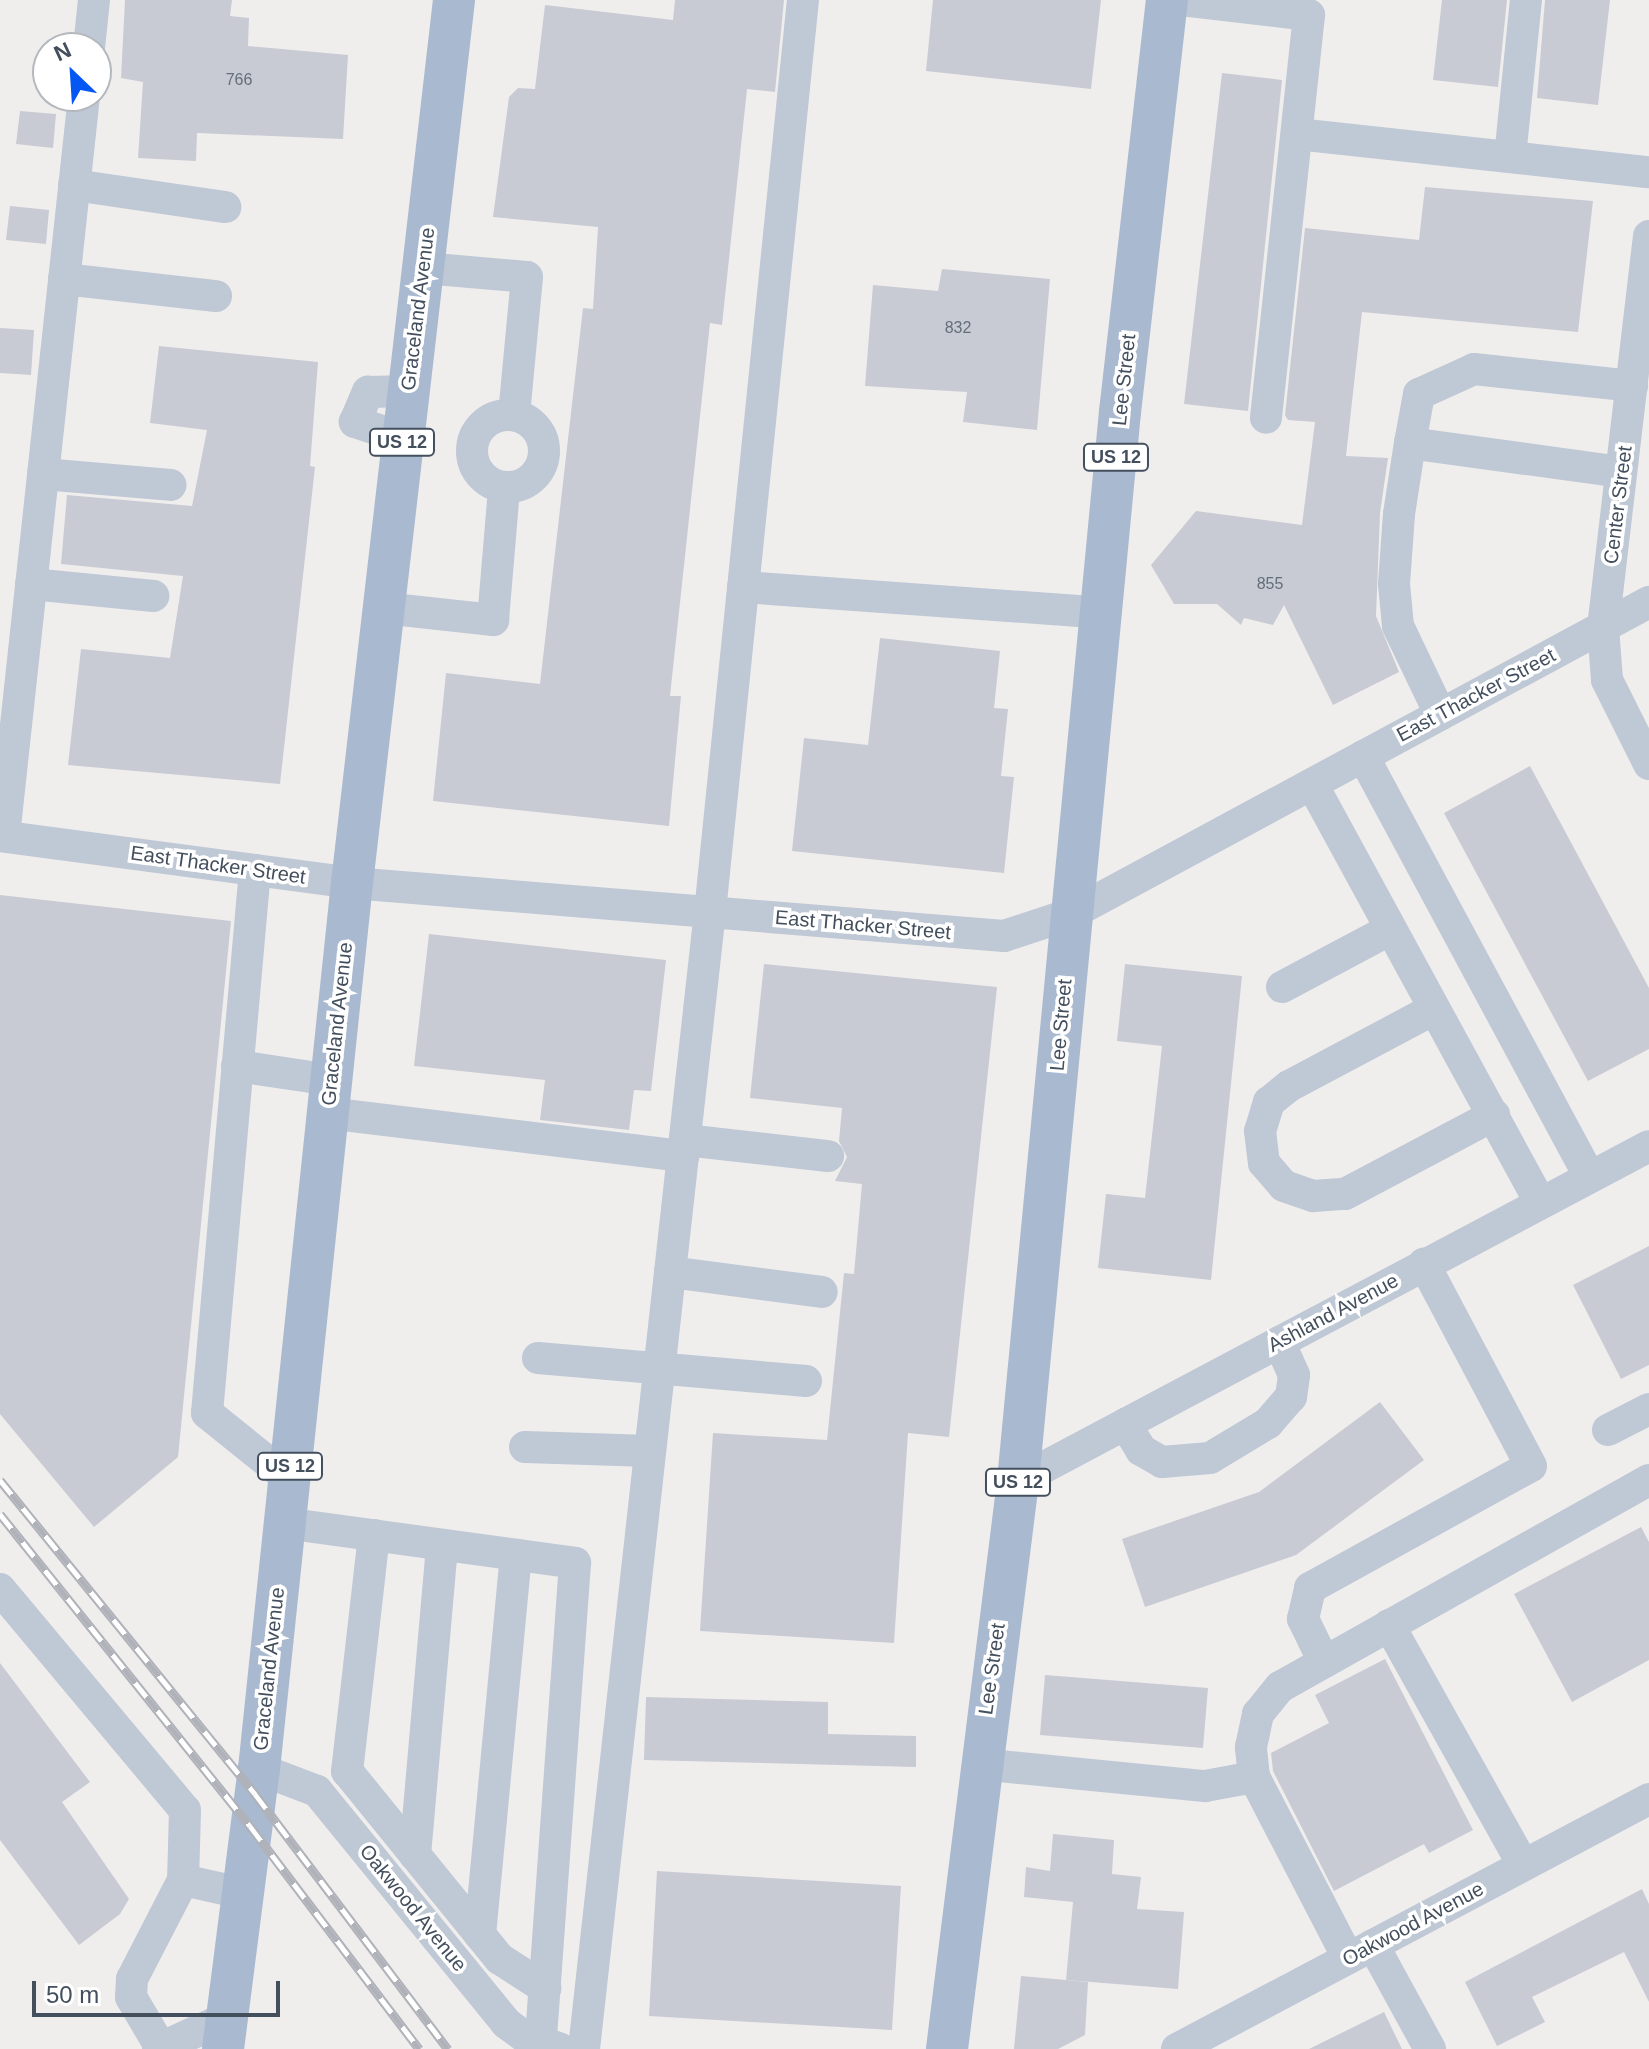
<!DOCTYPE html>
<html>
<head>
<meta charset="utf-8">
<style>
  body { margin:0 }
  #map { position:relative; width:1649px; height:2049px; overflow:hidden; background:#f0eded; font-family:Helvetica,sans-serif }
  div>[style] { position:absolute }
  .building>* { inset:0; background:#c8cbd4 }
  .minor>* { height:32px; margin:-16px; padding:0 16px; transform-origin:16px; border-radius:16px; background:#bfc8d5 }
  .minor>.ring { margin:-16px; padding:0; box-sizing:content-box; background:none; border:32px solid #bfc8d5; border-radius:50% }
  .major>* { height:42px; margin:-21px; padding:0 21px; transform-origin:21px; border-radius:21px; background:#a9b9d0 }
  .rail>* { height:9px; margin-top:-4.5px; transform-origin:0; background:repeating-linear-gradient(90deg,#fff 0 18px,#afb2b9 0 36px); box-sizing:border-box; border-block:2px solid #afb2b9 }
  span { translate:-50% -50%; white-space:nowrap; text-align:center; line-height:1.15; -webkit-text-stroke:7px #fff; paint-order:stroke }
  .number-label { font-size:16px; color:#646e7b }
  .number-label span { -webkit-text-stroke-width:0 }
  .shield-label span { padding:2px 6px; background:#fff; border:2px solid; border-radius:6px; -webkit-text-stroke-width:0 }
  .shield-label { font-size:18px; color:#434f5d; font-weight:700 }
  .street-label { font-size:20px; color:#434f5d }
  .north { position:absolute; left:32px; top:32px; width:80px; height:80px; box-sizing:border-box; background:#fff; border:2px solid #b4b9be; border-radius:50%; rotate:335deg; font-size:22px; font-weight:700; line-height:32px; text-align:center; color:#434f5d }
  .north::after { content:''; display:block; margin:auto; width:28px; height:36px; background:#0457f3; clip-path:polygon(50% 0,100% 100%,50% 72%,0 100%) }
  .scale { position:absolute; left:32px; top:1981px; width:248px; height:36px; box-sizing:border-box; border:4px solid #434f5d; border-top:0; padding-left:10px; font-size:24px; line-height:28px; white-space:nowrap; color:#434f5d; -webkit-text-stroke:6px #fff; paint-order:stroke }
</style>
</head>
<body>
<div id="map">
  <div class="building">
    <i style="clip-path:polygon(125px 0,232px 0,230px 16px,249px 18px,248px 46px,348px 55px,343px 139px,197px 133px,196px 161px,138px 158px,143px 82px,121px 78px)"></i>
    <i style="clip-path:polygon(675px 0,784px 0,775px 92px,747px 89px,722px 325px,710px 323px,670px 696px,681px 696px,669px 826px,433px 801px,446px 673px,540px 684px,583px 308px,593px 309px,598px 227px,493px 217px,509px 97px,518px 88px,535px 89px,545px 5px,673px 20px)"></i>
    <i style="clip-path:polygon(933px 0,1101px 0,1091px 89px,926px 71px)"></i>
    <i style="clip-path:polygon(1442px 0,1507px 0,1498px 87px,1433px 80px)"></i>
    <i style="clip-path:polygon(1545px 0,1610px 0,1598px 105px,1537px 98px)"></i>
    <i style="clip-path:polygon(1222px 73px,1282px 80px,1248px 411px,1184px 404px)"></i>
    <i style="clip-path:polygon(20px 111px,56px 114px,53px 148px,16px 144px)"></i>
    <i style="clip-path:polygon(1425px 187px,1593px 201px,1578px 332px,1362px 312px,1346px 456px,1388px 458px,1380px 513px,1376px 616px,1399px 672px,1333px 705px,1284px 605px,1273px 625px,1244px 618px,1241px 625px,1217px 604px,1174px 604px,1151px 565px,1196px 511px,1302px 525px,1315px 422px,1288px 420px,1285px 415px,1305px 228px,1419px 240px)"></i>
    <i style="clip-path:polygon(10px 206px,49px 210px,46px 244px,6px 240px)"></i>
    <i style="clip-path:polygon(942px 269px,1050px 279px,1037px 430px,963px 422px,967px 392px,865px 386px,873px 285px,938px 291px)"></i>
    <i style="clip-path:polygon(0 328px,34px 330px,31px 375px,0 373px)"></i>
    <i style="clip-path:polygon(159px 346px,318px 362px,310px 466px,315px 467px,280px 784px,68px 765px,81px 649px,170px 658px,183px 576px,61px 564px,67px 495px,192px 506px,207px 430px,150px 423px)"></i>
    <i style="clip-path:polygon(880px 638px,1000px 651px,994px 708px,1008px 709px,1001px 776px,1014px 777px,1004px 873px,792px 851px,804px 738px,868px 745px)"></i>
    <i style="clip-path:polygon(1530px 766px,1649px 988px,1649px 1049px,1588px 1081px,1444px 813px)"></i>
    <i style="clip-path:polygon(0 895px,231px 921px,178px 1457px,94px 1527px,0 1414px)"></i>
    <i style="clip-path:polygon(429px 934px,666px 960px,651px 1091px,634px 1090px,629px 1130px,540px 1120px,545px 1080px,414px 1066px)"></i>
    <i style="clip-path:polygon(764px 964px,997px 987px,949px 1437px,908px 1433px,894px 1643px,700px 1631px,713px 1433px,827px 1440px,844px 1273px,854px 1274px,862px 1184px,835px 1181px,847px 1157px,839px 1141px,842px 1108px,750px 1098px)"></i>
    <i style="clip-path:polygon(1125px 964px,1242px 976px,1211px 1280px,1098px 1268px,1106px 1194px,1145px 1198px,1162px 1046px,1117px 1041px)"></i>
    <i style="clip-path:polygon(1649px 1246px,1649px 1365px,1621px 1379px,1573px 1285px)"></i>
    <i style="clip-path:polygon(1380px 1402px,1424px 1460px,1296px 1555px,1145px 1607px,1122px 1539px,1259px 1492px)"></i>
    <i style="clip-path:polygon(1641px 1527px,1649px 1542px,1649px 1660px,1572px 1702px,1514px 1594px)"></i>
    <i style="clip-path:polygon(1385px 1659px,1473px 1830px,1429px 1853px,1424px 1844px,1334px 1891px,1273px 1771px,1271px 1753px,1329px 1723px,1315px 1695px)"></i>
    <i style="clip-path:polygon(0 1663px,90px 1782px,62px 1802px,129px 1899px,120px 1914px,79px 1945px,0 1840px)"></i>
    <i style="clip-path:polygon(1045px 1675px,1208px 1688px,1203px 1748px,1040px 1735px)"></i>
    <i style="clip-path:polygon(646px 1697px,828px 1702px,828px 1734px,916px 1736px,916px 1767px,644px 1760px)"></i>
    <i style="clip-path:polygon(1053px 1834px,1114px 1840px,1112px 1874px,1141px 1877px,1137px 1909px,1184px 1912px,1178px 1989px,1066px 1980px,1073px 1902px,1024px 1897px,1026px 1867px,1050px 1871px)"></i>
    <i style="clip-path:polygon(657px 1871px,901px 1886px,892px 2030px,649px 2016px)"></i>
    <i style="clip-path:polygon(1642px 1889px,1649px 1904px,1649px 2002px,1624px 1952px,1532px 1997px,1545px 2022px,1497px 2046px,1465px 1982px)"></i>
    <i style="clip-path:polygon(1021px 1976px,1088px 1982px,1085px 2035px,1058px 2049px,1014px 2049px)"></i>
    <i style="clip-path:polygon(1384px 2012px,1402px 2049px,1309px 2049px)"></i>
  </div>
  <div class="minor">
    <i style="left:1181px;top:0;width:129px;rotate:6.7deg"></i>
    <i style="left:1309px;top:15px;width:405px;rotate:96.1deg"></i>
    <i style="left:89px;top:48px;width:48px;rotate:-84.1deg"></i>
    <i style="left:1297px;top:134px;width:354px;rotate:6.2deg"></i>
    <i style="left:1510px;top:157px;width:158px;rotate:-84.2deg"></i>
    <i style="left:74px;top:185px;width:153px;rotate:8.3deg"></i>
    <i style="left:1649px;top:236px;width:394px;rotate:96.7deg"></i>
    <i style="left:1603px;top:627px;width:53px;rotate:85.7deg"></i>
    <i style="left:1607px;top:680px;width:94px;rotate:63.4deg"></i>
    <i style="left:423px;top:268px;width:104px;rotate:4.9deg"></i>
    <i style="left:527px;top:277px;width:139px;rotate:95.4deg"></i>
    <i style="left:64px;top:279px;width:153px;rotate:6.4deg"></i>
    <i class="ring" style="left:472px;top:415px;width:40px;height:40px"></i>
    <i style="left:403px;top:438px;width:51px;rotate:-161.6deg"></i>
    <i style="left:355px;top:422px;width:33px;rotate:-67deg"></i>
    <i style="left:368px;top:392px;width:41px;rotate:-1.4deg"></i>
    <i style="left:1410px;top:443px;width:72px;rotate:98.8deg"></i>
    <i style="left:1399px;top:514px;width:70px;rotate:94.1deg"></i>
    <i style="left:1394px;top:584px;width:42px;rotate:84.6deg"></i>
    <i style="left:1398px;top:626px;width:98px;rotate:64.5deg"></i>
    <i style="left:1621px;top:472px;width:213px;rotate:-172.2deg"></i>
    <i style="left:1410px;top:443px;width:50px;rotate:-79.6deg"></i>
    <i style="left:1419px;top:394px;width:60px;rotate:-24.4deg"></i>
    <i style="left:1474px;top:369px;width:159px;rotate:6.1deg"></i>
    <i style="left:43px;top:474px;width:128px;rotate:4.9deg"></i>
    <i style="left:31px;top:584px;width:123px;rotate:5.6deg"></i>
    <i style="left:743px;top:587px;width:361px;rotate:4.1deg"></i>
    <i style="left:383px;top:608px;width:111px;rotate:6.2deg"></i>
    <i style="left:493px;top:620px;width:132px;rotate:-85.2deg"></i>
    <i style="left:1363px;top:756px;width:478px;rotate:61.7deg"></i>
    <i style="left:1312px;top:784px;width:476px;rotate:61.4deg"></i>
    <i style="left:0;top:836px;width:355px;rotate:7.6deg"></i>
    <i style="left:352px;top:883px;width:654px;rotate:4.65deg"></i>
    <i style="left:1004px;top:936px;width:71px;rotate:-18.2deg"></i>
    <i style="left:1071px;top:914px;width:657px;rotate:-28.36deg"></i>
    <i style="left:4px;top:836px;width:744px;rotate:-83.83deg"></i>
    <i style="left:255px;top:870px;width:545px;rotate:95.05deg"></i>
    <i style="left:207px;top:1413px;width:105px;rotate:38.8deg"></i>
    <i style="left:1282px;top:987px;width:121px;rotate:-28deg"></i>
    <i style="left:1432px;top:1010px;width:162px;rotate:152deg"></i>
    <i style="left:1289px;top:1086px;width:26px;rotate:141deg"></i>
    <i style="left:1269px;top:1102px;width:30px;rotate:107deg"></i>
    <i style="left:1260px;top:1131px;width:32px;rotate:83deg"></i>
    <i style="left:1264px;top:1163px;width:30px;rotate:49deg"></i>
    <i style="left:1284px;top:1186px;width:31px;rotate:19deg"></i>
    <i style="left:1313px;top:1196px;width:32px;rotate:-4deg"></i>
    <i style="left:1345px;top:1194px;width:169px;rotate:-27.9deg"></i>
    <i style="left:237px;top:1066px;width:95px;rotate:8.5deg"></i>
    <i style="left:327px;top:1113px;width:359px;rotate:6.9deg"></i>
    <i style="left:685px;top:1140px;width:144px;rotate:6.4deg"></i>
    <i style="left:670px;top:1272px;width:153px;rotate:7.5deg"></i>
    <i style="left:538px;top:1358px;width:269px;rotate:4.9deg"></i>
    <i style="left:1125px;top:1424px;width:31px;rotate:58deg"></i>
    <i style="left:1141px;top:1450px;width:24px;rotate:30deg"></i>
    <i style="left:1162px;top:1462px;width:48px;rotate:-4.8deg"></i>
    <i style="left:1210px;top:1458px;width:68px;rotate:-31.1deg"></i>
    <i style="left:1268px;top:1423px;width:35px;rotate:-49deg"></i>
    <i style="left:1291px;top:1397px;width:22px;rotate:-82deg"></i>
    <i style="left:1294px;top:1375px;width:36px;rotate:-114deg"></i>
    <i style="left:1608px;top:1430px;width:46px;rotate:-27.1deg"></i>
    <i style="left:525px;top:1447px;width:125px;rotate:1.8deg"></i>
    <i style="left:1018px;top:1481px;width:714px;rotate:-27.96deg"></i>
    <i style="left:284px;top:1523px;width:294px;rotate:7.8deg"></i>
    <i style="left:575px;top:1563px;width:481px;rotate:94.1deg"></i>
    <i style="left:374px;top:1535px;width:238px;rotate:96.5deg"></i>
    <i style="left:347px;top:1771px;width:242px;rotate:50.9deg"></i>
    <i style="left:500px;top:1959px;width:54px;rotate:32.8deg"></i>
    <i style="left:0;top:1589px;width:288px;rotate:50.1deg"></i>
    <i style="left:185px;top:1810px;width:70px;rotate:91.6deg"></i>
    <i style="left:183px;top:1880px;width:59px;rotate:12.6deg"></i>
    <i style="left:1389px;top:1625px;width:275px;rotate:60.8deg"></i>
    <i style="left:1324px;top:1662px;width:48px;rotate:-116deg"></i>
    <i style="left:1303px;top:1619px;width:32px;rotate:-77deg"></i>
    <i style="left:1310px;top:1588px;width:252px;rotate:-28.9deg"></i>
    <i style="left:1531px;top:1466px;width:229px;rotate:-117.9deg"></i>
    <i style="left:979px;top:1764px;width:227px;rotate:5.6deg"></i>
    <i style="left:1205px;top:1786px;width:50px;rotate:-10.4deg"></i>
    <i style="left:259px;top:1769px;width:62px;rotate:20.8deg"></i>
    <i style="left:317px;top:1791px;width:299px;rotate:50.8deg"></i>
    <i style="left:506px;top:2023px;width:24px;rotate:36deg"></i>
    <i style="left:525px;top:2037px;width:36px;rotate:18deg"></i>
    <i style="left:415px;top:1855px;width:311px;rotate:-85deg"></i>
    <i style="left:480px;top:1935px;width:382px;rotate:-84.6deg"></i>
    <i style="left:1373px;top:1945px;width:119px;rotate:61.3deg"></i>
    <i style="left:1348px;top:1958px;width:204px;rotate:-117.4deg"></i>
    <i style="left:1254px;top:1777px;width:30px;rotate:-96deg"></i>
    <i style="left:1251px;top:1747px;width:34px;rotate:-78deg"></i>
    <i style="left:1258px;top:1714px;width:35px;rotate:-51deg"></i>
    <i style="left:1280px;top:1687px;width:423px;rotate:-29.3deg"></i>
    <i style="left:161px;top:2048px;width:59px;rotate:-120.5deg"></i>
    <i style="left:131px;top:1997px;width:18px;rotate:-87deg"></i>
    <i style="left:132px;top:1979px;width:111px;rotate:-62.7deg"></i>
    <i style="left:158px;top:2049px;width:75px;rotate:-24.5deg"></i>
    <i style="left:584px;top:2049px;width:1144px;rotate:-83.68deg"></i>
    <i style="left:710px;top:912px;width:917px;rotate:-84.18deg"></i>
    <i style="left:1177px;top:2049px;width:534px;rotate:-27.91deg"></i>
  </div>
  <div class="major">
    <i style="left:223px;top:2049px;width:282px;rotate:-82.7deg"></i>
    <i style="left:259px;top:1769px;width:891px;rotate:-84.01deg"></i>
    <i style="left:352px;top:883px;width:889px;rotate:-83.41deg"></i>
    <i style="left:947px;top:2049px;width:572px;rotate:-82.87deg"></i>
    <i style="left:1018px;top:1481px;width:1074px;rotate:-84.55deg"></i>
    <i style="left:1120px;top:412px;width:415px;rotate:-83.5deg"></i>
  </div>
  <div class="rail">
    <i style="left:0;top:1480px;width:405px;rotate:50.9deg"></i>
    <i style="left:255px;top:1794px;width:320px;rotate:52.9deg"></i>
    <i style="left:0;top:1514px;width:400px;rotate:51.3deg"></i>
    <i style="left:250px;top:1826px;width:280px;rotate:52.8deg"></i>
  </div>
  <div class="number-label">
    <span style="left:239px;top:80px">766</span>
    <span style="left:958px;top:328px">832</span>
    <span style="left:1270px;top:584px">855</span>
  </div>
  <div class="shield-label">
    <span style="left:402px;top:442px">US 12</span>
    <span style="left:1116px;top:457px">US 12</span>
    <span style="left:290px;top:1466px">US 12</span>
    <span style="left:1018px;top:1482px">US 12</span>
  </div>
  <div class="street-label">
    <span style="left:418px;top:309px;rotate:-83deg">Graceland Avenue</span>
    <span style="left:1124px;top:380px;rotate:-84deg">Lee Street</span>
    <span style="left:1618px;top:505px;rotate:-83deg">Center Street</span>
    <span style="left:1476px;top:695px;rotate:-28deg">East Thacker Street</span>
    <span style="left:218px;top:865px;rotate:8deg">East Thacker Street</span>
    <span style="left:863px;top:925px;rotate:5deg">East Thacker Street</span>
    <span style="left:337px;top:1024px;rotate:-84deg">Graceland Avenue</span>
    <span style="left:1061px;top:1025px;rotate:-85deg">Lee Street</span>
    <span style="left:1333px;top:1313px;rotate:-28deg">Ashland Avenue</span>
    <span style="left:269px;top:1669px;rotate:-84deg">Graceland Avenue</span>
    <span style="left:992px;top:1669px;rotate:-82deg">Lee Street</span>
    <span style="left:413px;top:1908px;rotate:51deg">Oakwood Avenue</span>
    <span style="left:1413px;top:1924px;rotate:-28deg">Oakwood Avenue</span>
  </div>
  <div class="north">N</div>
  <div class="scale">50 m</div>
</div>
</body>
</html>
